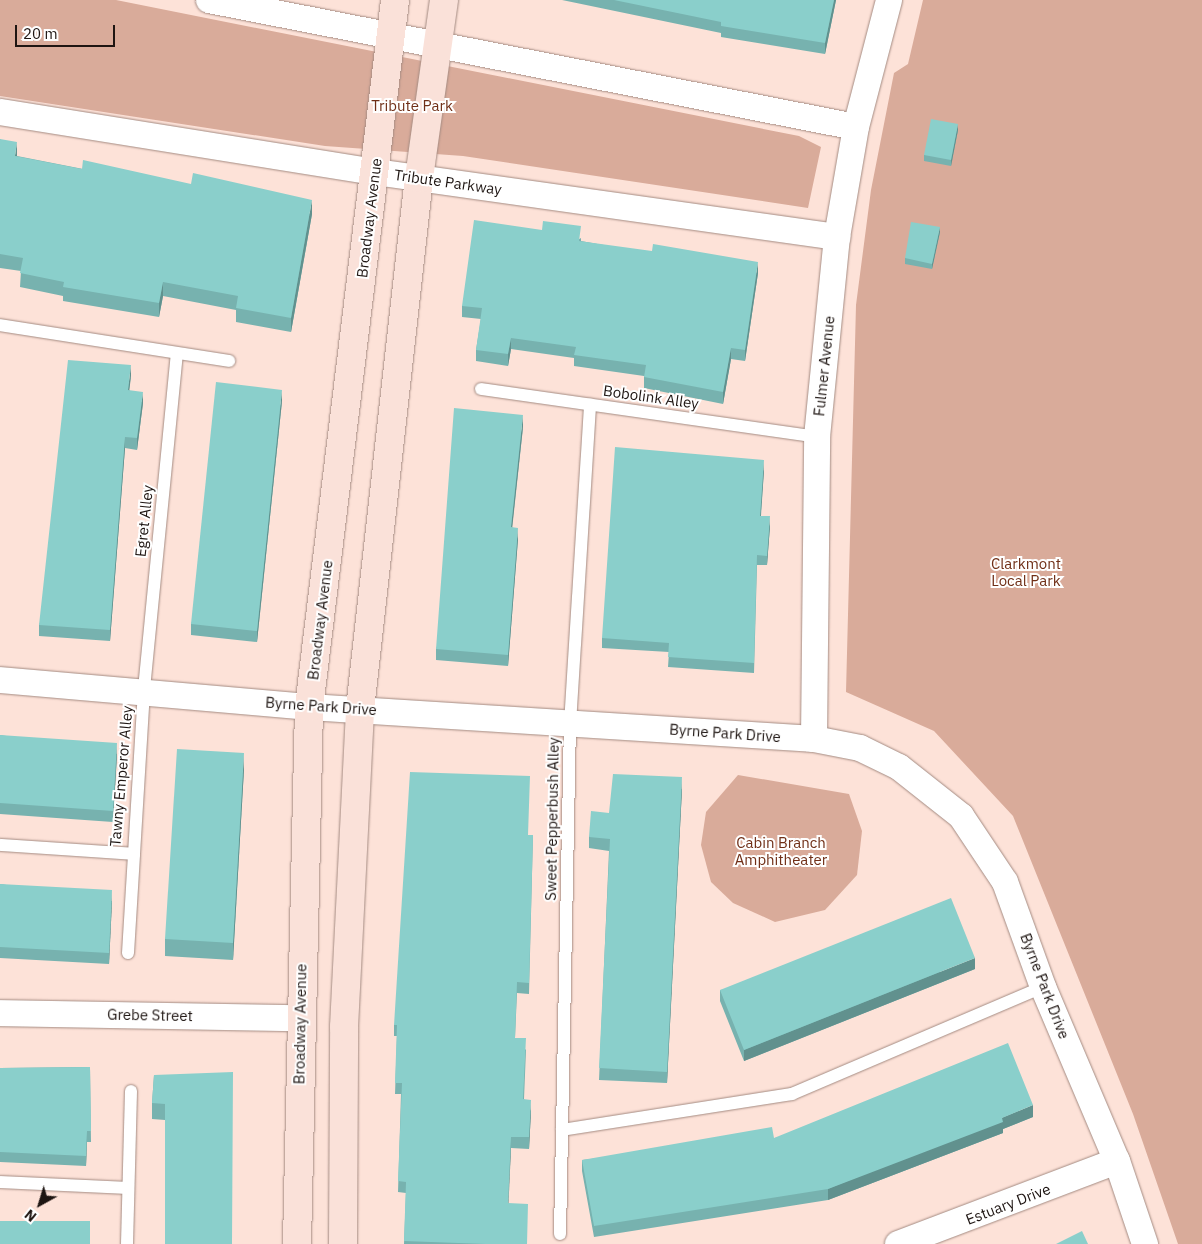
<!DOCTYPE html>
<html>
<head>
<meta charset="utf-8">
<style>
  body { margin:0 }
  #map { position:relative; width:1202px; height:1244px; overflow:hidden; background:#fde2d8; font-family:"IBM Plex Sans",sans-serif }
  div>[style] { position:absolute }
  .green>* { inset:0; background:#d9ab9a }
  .roads { filter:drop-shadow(0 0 1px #a48b82) drop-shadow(0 0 1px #a48b82) }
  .lane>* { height:12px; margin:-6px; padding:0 6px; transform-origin:6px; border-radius:6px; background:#fff }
  .street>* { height:26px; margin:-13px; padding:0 13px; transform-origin:13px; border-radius:13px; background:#fff }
  .secondary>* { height:28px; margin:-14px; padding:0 14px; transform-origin:14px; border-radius:14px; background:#fae1d9 }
  .wall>* { inset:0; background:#77b2af }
  .shaded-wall>* { inset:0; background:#61918e }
  .building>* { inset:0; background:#8acfcb }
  span { translate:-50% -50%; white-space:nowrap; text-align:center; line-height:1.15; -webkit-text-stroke:4px #fff; paint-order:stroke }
  .park-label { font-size:15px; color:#702f17 }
  .street-label { font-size:15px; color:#1e1512 }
  .north { position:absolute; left:15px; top:1179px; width:50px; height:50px; -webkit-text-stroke:4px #fff; paint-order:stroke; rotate:219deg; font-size:14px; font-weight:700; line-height:20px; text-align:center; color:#1e1512 }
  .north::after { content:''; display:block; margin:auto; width:18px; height:22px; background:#1e1512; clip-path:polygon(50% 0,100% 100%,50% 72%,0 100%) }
  .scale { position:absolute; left:15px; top:25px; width:100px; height:22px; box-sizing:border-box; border:2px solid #1e1512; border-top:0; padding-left:6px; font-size:15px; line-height:18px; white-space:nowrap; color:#1e1512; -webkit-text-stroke:4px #fff; paint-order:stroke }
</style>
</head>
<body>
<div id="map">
  <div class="green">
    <i style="clip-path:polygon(0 0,116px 0,799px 136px,821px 147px,808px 208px,463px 156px,325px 146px,0 96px)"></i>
    <i style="clip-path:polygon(923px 0,1202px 0,1202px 1244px,1178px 1244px,1133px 1114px,1013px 816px,934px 731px,846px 692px,856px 305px,871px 190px,894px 73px,908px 64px)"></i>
    <i style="clip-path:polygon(738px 775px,849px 794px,862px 831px,857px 875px,825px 910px,775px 922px,733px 903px,711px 882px,701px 845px,706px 812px)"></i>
  </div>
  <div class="roads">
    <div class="lane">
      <i style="left:0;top:325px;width:232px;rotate:8.9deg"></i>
      <i style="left:481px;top:389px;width:339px;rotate:8.1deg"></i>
      <i style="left:0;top:845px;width:134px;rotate:3.8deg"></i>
      <i style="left:134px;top:854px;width:165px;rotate:-86.5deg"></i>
      <i style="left:144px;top:689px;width:336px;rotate:-84.4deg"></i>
      <i style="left:128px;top:953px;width:99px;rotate:-86.5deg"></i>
      <i style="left:562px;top:1130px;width:233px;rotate:-8.9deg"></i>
      <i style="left:792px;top:1094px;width:273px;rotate:-23.1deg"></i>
      <i style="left:0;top:1182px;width:128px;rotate:2.7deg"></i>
      <i style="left:560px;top:1234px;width:510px;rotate:-88.88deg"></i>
      <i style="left:570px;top:724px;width:320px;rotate:-86.4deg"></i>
      <i style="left:127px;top:1244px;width:153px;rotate:-88.5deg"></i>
    </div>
    <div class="street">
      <i style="left:209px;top:0;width:659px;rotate:11.11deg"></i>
      <i style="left:0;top:112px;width:380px;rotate:9.1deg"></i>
      <i style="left:375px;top:172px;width:467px;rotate:8deg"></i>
      <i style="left:0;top:680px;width:310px;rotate:5deg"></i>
      <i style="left:309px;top:707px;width:506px;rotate:3.63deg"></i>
      <i style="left:814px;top:739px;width:47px;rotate:11.1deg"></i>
      <i style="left:860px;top:748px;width:43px;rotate:26deg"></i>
      <i style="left:899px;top:767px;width:79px;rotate:38.3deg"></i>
      <i style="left:961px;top:816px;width:79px;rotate:56.3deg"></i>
      <i style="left:1005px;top:882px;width:112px;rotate:70.1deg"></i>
      <i style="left:1043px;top:987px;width:189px;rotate:67deg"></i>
      <i style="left:1117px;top:1161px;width:88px;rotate:71.4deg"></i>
      <i style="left:814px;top:739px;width:302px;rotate:-89.4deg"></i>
      <i style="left:817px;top:437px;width:201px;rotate:-84.3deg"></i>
      <i style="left:837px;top:237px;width:112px;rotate:-80.2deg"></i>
      <i style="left:856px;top:127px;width:131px;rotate:-75.4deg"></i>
      <i style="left:0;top:1013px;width:299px;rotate:1deg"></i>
      <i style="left:898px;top:1244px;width:234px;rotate:-20.8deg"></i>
    </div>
    <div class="secondary">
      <i style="left:297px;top:1244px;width:537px;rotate:-88.72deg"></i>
      <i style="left:309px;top:707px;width:712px;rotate:-83.06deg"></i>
      <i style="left:343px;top:1244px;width:217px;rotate:-89.7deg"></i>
      <i style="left:344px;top:1027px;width:318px;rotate:-87.1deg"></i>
      <i style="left:360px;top:709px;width:534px;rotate:-83.66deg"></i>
      <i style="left:419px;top:178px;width:180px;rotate:-82deg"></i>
    </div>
  </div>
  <div class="wall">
    <i style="clip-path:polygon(562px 0,836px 0,825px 54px,721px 37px,721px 33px)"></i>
    <i style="clip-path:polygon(958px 130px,951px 166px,924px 161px,924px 155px)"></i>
    <i style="clip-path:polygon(0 139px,17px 156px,312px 214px,291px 332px,236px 322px,236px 310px,163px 296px,159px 317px,63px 301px,63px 296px,20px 287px,21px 271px,0 268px)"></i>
    <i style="clip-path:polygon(940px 232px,932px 269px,905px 264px,905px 258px)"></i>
    <i style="clip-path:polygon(581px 238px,581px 241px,758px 273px,745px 361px,731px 359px,723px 404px,644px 388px,644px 376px,574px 366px,574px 358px,511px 349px,508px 366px,476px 361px,476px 350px,481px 319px,462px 317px,462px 306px)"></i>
    <i style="clip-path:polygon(131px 376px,129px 390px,143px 403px,137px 450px,125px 448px,110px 641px,39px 636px,39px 625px)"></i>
    <i style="clip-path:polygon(282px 401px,257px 642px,191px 635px,191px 624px)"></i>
    <i style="clip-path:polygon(523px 427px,512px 527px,518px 539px,508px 666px,436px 660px,436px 649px)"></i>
    <i style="clip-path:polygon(764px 470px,761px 516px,770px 526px,767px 565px,757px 565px,754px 673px,668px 667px,669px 652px,602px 648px,602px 638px)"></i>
    <i style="clip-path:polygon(0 735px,117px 754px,113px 822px,0 814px)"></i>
    <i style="clip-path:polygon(244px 769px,233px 960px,165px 956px,165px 939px)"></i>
    <i style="clip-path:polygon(682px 789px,667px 1083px,599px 1080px,609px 851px,589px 848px,589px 837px,609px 813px)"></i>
    <i style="clip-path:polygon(528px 835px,533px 835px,529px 994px,517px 993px,515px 1038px,526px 1050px,524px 1099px,531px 1111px,529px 1149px,511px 1148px,508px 1203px,527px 1244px,404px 1244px,406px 1193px,398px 1192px,401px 1094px,395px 1094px,397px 1036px,394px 1036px,394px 1025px)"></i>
    <i style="clip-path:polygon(0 884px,112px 901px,109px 964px,0 958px)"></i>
    <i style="clip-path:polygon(975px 969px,744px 1061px,720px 1001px,720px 990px)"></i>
    <i style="clip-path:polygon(90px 1067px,91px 1142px,87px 1142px,86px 1166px,0 1162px,0 1068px)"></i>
    <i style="clip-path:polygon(154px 1075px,232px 1244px,165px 1120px,152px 1119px,152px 1103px)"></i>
    <i style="clip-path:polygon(1033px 1117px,1003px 1129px,1003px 1133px,828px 1200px,594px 1237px,582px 1171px,582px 1160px,774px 1138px)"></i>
  </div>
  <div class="shaded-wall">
    <i style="clip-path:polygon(834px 0,836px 0,825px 54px,825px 43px)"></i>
    <i style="clip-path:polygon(958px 124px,958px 130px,951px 166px,951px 160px)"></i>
    <i style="clip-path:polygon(17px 142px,17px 156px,15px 156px)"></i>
    <i style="clip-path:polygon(312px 200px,312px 214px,291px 332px,291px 318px)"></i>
    <i style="clip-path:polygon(940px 227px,940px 232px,932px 269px,932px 264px)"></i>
    <i style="clip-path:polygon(758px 262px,758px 273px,745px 361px,745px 350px)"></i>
    <i style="clip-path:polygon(163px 282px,163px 296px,159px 317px,159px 303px)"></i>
    <i style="clip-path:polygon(511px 338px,511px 349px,508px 366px,508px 354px)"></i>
    <i style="clip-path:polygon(731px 348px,731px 359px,723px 404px,723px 392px)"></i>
    <i style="clip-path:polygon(131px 365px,131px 376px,128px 401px,128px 390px)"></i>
    <i style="clip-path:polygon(282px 390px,282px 401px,257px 642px,257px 631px)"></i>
    <i style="clip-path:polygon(143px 392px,143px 403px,137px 450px,137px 438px)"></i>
    <i style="clip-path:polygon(523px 415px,523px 427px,511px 539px,511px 527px)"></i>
    <i style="clip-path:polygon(125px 437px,125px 448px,110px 641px,110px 630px)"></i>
    <i style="clip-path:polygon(764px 460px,764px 470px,760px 525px,760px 516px)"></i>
    <i style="clip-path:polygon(770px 516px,770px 526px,767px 565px,767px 556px)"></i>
    <i style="clip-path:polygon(518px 528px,518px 539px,508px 666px,508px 655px)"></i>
    <i style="clip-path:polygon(117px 743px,117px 754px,113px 822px,113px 811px)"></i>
    <i style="clip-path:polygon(244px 753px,244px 769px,233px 960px,233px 943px)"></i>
    <i style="clip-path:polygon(682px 777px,682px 789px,667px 1083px,667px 1072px)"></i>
    <i style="clip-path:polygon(112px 890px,112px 901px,109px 964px,109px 953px)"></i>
    <i style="clip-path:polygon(975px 958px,975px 969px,744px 1061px,744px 1050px)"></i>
    <i style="clip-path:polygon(531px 1100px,531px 1111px,529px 1149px,529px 1137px)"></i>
    <i style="clip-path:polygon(1033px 1105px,1033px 1117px,1003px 1129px,1003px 1133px,828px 1200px,828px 1189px)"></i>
    <i style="clip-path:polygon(87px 1131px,87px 1142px,86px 1166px,86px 1156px)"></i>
    <i style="clip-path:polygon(511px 1137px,511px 1148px,508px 1215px,508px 1203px)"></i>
  </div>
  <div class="building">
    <i style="clip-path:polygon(614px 0,834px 0,825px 43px,721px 26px,721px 22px)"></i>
    <i style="clip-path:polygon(931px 119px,958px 124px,951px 160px,924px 155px)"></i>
    <i style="clip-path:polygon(0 139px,17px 142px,15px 156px,82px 169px,83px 160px,191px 184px,193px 173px,312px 200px,291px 318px,236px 308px,238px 296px,163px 282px,159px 303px,63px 287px,64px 282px,20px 273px,23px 258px,0 254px)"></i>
    <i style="clip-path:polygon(474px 220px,542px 230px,543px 221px,581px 226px,579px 241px,652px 251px,653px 244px,758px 262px,745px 350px,731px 348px,723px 392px,644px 377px,646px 365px,574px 355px,576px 347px,511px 338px,508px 354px,476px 350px,482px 308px,462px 306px)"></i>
    <i style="clip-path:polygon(911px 222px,940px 227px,932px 264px,905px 258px)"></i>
    <i style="clip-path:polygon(68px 360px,131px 365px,128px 390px,143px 392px,137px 438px,125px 437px,110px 630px,39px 625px)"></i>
    <i style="clip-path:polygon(216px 382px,282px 390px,257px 631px,191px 624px)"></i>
    <i style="clip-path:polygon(454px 408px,523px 415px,511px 527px,518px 528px,508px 655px,436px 649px)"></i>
    <i style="clip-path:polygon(615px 447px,764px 460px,760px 516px,770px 516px,767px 556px,757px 555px,754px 663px,668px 657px,669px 643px,602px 638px)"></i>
    <i style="clip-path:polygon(0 735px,117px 743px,113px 811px,0 803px)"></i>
    <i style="clip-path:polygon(177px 749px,244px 753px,233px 943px,165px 939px)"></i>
    <i style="clip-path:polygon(410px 772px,530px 776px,528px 835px,533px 835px,529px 983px,517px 982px,515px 1038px,526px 1038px,523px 1099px,531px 1100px,529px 1137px,511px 1137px,508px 1203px,528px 1204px,527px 1244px,486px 1244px,404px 1241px,406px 1182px,398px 1181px,402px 1083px,395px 1083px,397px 1025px,394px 1025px)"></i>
    <i style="clip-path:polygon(613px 774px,682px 777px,667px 1072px,599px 1068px,610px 839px,589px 837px,591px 811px,609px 813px)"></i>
    <i style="clip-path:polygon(0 884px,112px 890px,109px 953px,0 947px)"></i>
    <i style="clip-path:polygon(951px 898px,975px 958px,744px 1050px,720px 990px)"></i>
    <i style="clip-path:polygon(1008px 1043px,1033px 1105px,1002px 1118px,1003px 1122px,828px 1189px,594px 1226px,582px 1160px,772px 1127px,774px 1138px)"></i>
    <i style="clip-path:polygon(90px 1067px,91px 1131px,87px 1131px,86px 1156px,0 1152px,0 1068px)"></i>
    <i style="clip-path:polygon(233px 1072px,232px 1244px,165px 1244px,165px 1104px,152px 1103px,154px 1075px)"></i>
    <i style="clip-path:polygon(0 1221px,90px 1221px,90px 1244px,0 1244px)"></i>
    <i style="clip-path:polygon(1082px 1231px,1088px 1244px,1056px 1244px)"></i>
  </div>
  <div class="park-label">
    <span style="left:412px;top:106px">Tribute Park</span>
    <span style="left:1026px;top:572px">Clarkmont<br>Local Park</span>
    <span style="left:781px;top:851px">Cabin Branch<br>Amphitheater</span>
  </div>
  <div class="street-label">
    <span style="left:448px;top:182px;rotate:8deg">Tribute Parkway</span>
    <span style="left:369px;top:218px;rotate:-83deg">Broadway Avenue</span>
    <span style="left:824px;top:366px;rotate:-84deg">Fulmer Avenue</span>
    <span style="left:651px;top:397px;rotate:8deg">Bobolink Alley</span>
    <span style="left:144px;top:521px;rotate:-84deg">Egret Alley</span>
    <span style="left:320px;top:620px;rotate:-83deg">Broadway Avenue</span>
    <span style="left:321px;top:706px;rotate:4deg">Byrne Park Drive</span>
    <span style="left:725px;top:733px;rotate:4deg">Byrne Park Drive</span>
    <span style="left:121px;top:776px;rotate:-85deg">Tawny Emperor Alley</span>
    <span style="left:552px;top:819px;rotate:-89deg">Sweet Pepperbush Alley</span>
    <span style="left:1045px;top:986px;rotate:69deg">Byrne Park Drive</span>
    <span style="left:150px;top:1015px;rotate:1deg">Grebe Street</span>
    <span style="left:300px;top:1024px;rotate:-89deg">Broadway Avenue</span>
    <span style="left:1008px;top:1204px;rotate:-21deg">Estuary Drive</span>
  </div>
  <div class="north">N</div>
  <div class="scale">20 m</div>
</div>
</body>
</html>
